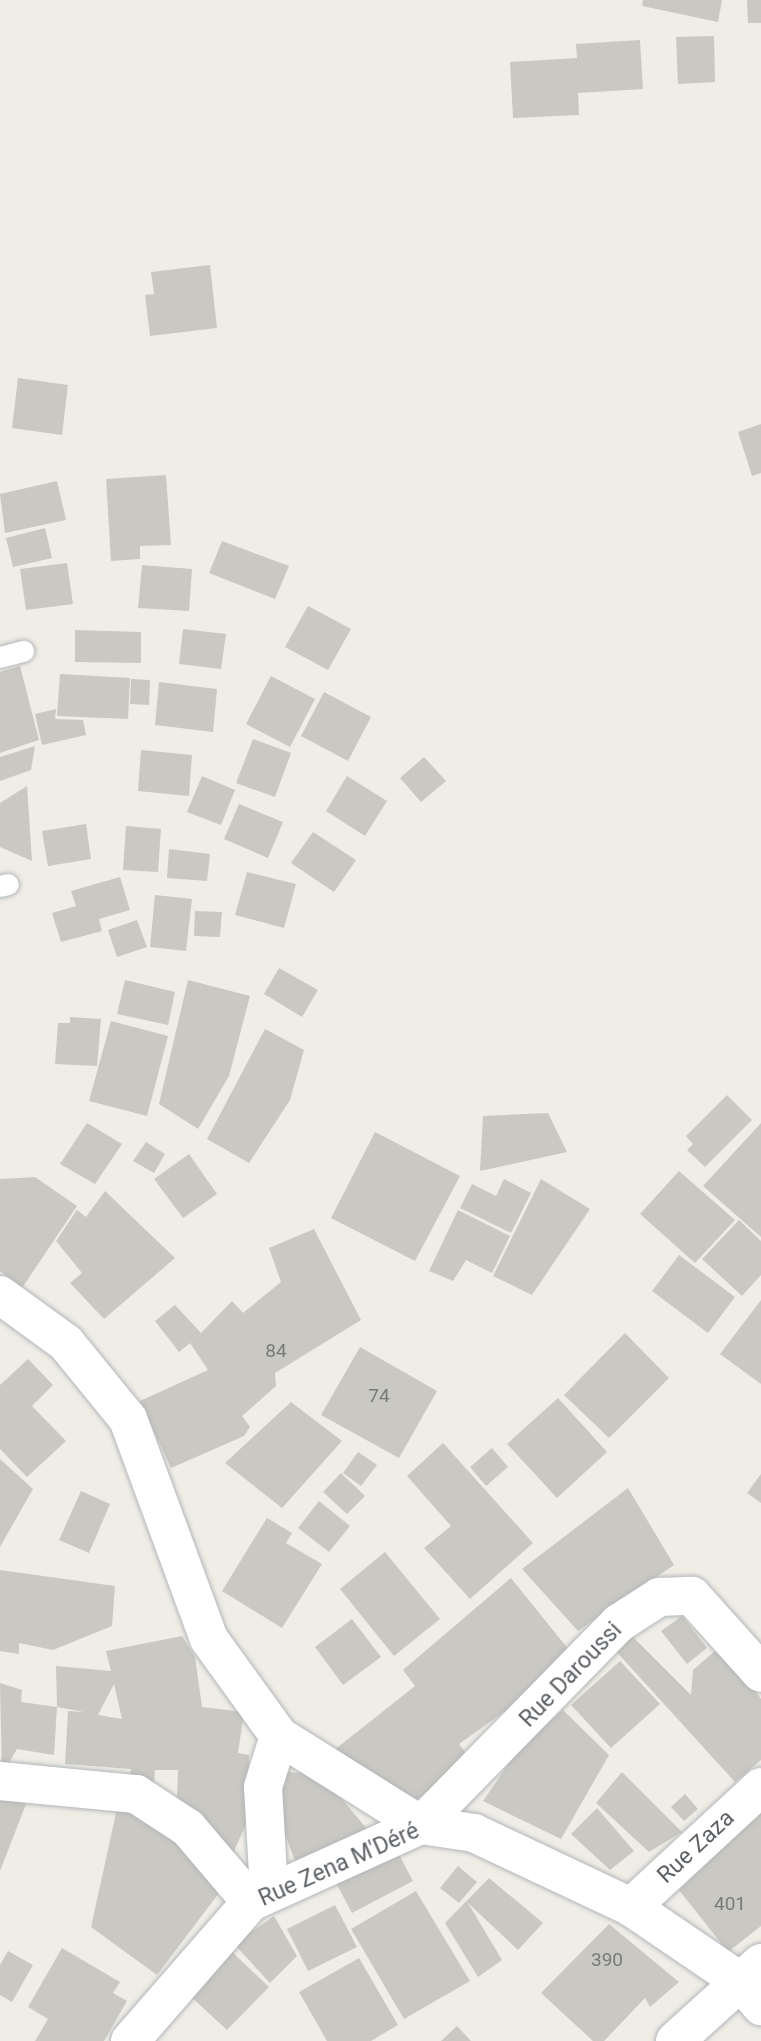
<!DOCTYPE html>
<html>
<head>
<meta charset="utf-8">
<style>
  body { margin:0 }
  #map { position:relative; width:761px; height:2041px; overflow:hidden; background:#efede6; font-family:Roboto,sans-serif }
  div>[style] { position:absolute }
  .building>* { inset:0; background:#cac8c2 }
  .roads { filter:drop-shadow(0 0 2px #b3b6ba) drop-shadow(0 0 2px #b3b6ba) }
  .service>* { height:21px; margin:-10.5px; padding:0 10.5px; transform-origin:10.5px; border-radius:10.5px; background:#fff }
  .minor>* { height:38px; margin:-19px; padding:0 19px; transform-origin:19px; border-radius:19px; background:#fff }
  span { translate:-50% -50%; white-space:nowrap; text-align:center; line-height:1.15; -webkit-text-stroke:7px #fff; paint-order:stroke }
  .number-label { font-size:19px; color:#787b7c }
  .number-label span { -webkit-text-stroke-width:0 }
  .street-label { font-size:23px; color:#5d6165 }
</style>
</head>
<body>
<div id="map">
  <div class="building">
    <i style="clip-path:polygon(643px 0,722px 0,718px 22px,642px 6px)"></i>
    <i style="clip-path:polygon(747px 0,761px 0,761px 23px,748px 23px)"></i>
    <i style="clip-path:polygon(714px 36px,715px 82px,678px 84px,676px 37px)"></i>
    <i style="clip-path:polygon(640px 40px,643px 89px,578px 93px,579px 115px,513px 118px,510px 62px,577px 58px,576px 44px)"></i>
    <i style="clip-path:polygon(210px 265px,217px 328px,150px 336px,145px 295px,154px 294px,151px 272px)"></i>
    <i style="clip-path:polygon(18px 378px,68px 385px,62px 435px,12px 428px)"></i>
    <i style="clip-path:polygon(761px 424px,761px 473px,752px 476px,738px 432px)"></i>
    <i style="clip-path:polygon(166px 475px,171px 545px,140px 546px,140px 559px,111px 561px,106px 479px)"></i>
    <i style="clip-path:polygon(57px 481px,66px 520px,5px 533px,0 494px)"></i>
    <i style="clip-path:polygon(45px 528px,52px 558px,13px 567px,6px 538px)"></i>
    <i style="clip-path:polygon(222px 541px,289px 566px,275px 599px,209px 573px)"></i>
    <i style="clip-path:polygon(67px 563px,73px 604px,26px 610px,20px 569px)"></i>
    <i style="clip-path:polygon(142px 565px,192px 569px,189px 611px,138px 608px)"></i>
    <i style="clip-path:polygon(308px 606px,351px 629px,328px 670px,285px 647px)"></i>
    <i style="clip-path:polygon(183px 629px,226px 634px,221px 669px,179px 664px)"></i>
    <i style="clip-path:polygon(75px 630px,141px 632px,141px 663px,75px 662px)"></i>
    <i style="clip-path:polygon(20px 666px,39px 740px,0 753px,0 672px)"></i>
    <i style="clip-path:polygon(60px 674px,130px 678px,128px 719px,57px 716px)"></i>
    <i style="clip-path:polygon(271px 676px,315px 699px,290px 747px,246px 724px)"></i>
    <i style="clip-path:polygon(131px 679px,150px 680px,149px 705px,130px 704px)"></i>
    <i style="clip-path:polygon(159px 682px,217px 689px,213px 732px,155px 725px)"></i>
    <i style="clip-path:polygon(324px 692px,371px 717px,348px 761px,301px 736px)"></i>
    <i style="clip-path:polygon(56px 709px,55px 719px,83px 720px,86px 735px,42px 745px,35px 714px)"></i>
    <i style="clip-path:polygon(253px 739px,291px 753px,275px 797px,236px 783px)"></i>
    <i style="clip-path:polygon(35px 746px,31px 770px,0 781px,0 757px)"></i>
    <i style="clip-path:polygon(141px 750px,192px 755px,189px 796px,138px 791px)"></i>
    <i style="clip-path:polygon(424px 757px,446px 781px,421px 802px,400px 778px)"></i>
    <i style="clip-path:polygon(202px 776px,235px 790px,221px 825px,187px 812px)"></i>
    <i style="clip-path:polygon(347px 776px,387px 801px,365px 836px,326px 811px)"></i>
    <i style="clip-path:polygon(27px 786px,32px 861px,0 847px,0 803px)"></i>
    <i style="clip-path:polygon(239px 804px,283px 822px,268px 858px,224px 839px)"></i>
    <i style="clip-path:polygon(86px 824px,91px 859px,48px 866px,42px 831px)"></i>
    <i style="clip-path:polygon(126px 826px,161px 829px,158px 872px,123px 870px)"></i>
    <i style="clip-path:polygon(313px 832px,356px 860px,334px 892px,291px 863px)"></i>
    <i style="clip-path:polygon(169px 849px,210px 854px,207px 881px,167px 878px)"></i>
    <i style="clip-path:polygon(247px 872px,296px 884px,284px 928px,235px 915px)"></i>
    <i style="clip-path:polygon(120px 877px,130px 910px,99px 919px,102px 931px,61px 942px,52px 913px,76px 906px,71px 891px)"></i>
    <i style="clip-path:polygon(155px 895px,192px 899px,186px 951px,150px 947px)"></i>
    <i style="clip-path:polygon(195px 911px,222px 912px,220px 937px,194px 936px)"></i>
    <i style="clip-path:polygon(137px 920px,147px 947px,117px 957px,108px 930px)"></i>
    <i style="clip-path:polygon(279px 968px,318px 990px,302px 1017px,264px 994px)"></i>
    <i style="clip-path:polygon(125px 980px,175px 992px,168px 1025px,117px 1014px)"></i>
    <i style="clip-path:polygon(188px 980px,250px 996px,229px 1076px,198px 1129px,159px 1104px)"></i>
    <i style="clip-path:polygon(70px 1017px,101px 1019px,97px 1066px,55px 1064px,58px 1023px,70px 1023px)"></i>
    <i style="clip-path:polygon(111px 1021px,168px 1036px,147px 1116px,89px 1101px)"></i>
    <i style="clip-path:polygon(265px 1029px,304px 1050px,290px 1100px,249px 1163px,207px 1139px)"></i>
    <i style="clip-path:polygon(727px 1095px,752px 1120px,705px 1167px,687px 1150px,693px 1144px,686px 1136px)"></i>
    <i style="clip-path:polygon(548px 1113px,567px 1152px,480px 1171px,483px 1116px)"></i>
    <i style="clip-path:polygon(87px 1123px,122px 1144px,95px 1184px,60px 1164px)"></i>
    <i style="clip-path:polygon(761px 1123px,761px 1237px,703px 1186px)"></i>
    <i style="clip-path:polygon(375px 1132px,460px 1176px,415px 1261px,331px 1218px)"></i>
    <i style="clip-path:polygon(146px 1142px,165px 1154px,154px 1173px,133px 1161px)"></i>
    <i style="clip-path:polygon(189px 1154px,217px 1194px,183px 1218px,154px 1179px)"></i>
    <i style="clip-path:polygon(679px 1171px,735px 1220px,695px 1263px,640px 1214px)"></i>
    <i style="clip-path:polygon(35px 1177px,77px 1206px,22px 1288px,0 1271px,0 1179px)"></i>
    <i style="clip-path:polygon(504px 1179px,531px 1193px,511px 1233px,460px 1208px,472px 1184px,496px 1196px)"></i>
    <i style="clip-path:polygon(541px 1179px,590px 1209px,532px 1295px,493px 1276px)"></i>
    <i style="clip-path:polygon(105px 1191px,175px 1258px,104px 1319px,70px 1283px,82px 1273px,56px 1241px,77px 1210px,86px 1217px)"></i>
    <i style="clip-path:polygon(458px 1210px,510px 1236px,492px 1273px,466px 1260px,453px 1281px,429px 1271px)"></i>
    <i style="clip-path:polygon(739px 1220px,761px 1241px,761px 1275px,742px 1296px,702px 1259px)"></i>
    <i style="clip-path:polygon(314px 1229px,361px 1320px,275px 1373px,276px 1386px,242px 1416px,250px 1427px,244px 1436px,171px 1468px,140px 1401px,208px 1370px,190px 1343px,179px 1352px,155px 1321px,175px 1305px,201px 1333px,232px 1301px,243px 1313px,281px 1282px,269px 1248px)"></i>
    <i style="clip-path:polygon(679px 1255px,735px 1297px,708px 1333px,652px 1291px)"></i>
    <i style="clip-path:polygon(761px 1300px,761px 1384px,720px 1354px)"></i>
    <i style="clip-path:polygon(625px 1333px,669px 1378px,609px 1438px,564px 1395px)"></i>
    <i style="clip-path:polygon(360px 1347px,437px 1391px,399px 1458px,321px 1415px)"></i>
    <i style="clip-path:polygon(28px 1359px,53px 1385px,32px 1406px,66px 1441px,27px 1477px,0 1449px,0 1385px)"></i>
    <i style="clip-path:polygon(558px 1398px,607px 1452px,557px 1498px,507px 1444px)"></i>
    <i style="clip-path:polygon(291px 1402px,342px 1441px,282px 1508px,225px 1463px)"></i>
    <i style="clip-path:polygon(443px 1443px,533px 1543px,470px 1599px,424px 1548px,451px 1526px,407px 1476px)"></i>
    <i style="clip-path:polygon(492px 1448px,508px 1467px,486px 1486px,470px 1467px)"></i>
    <i style="clip-path:polygon(358px 1452px,377px 1465px,361px 1486px,343px 1473px)"></i>
    <i style="clip-path:polygon(0 1459px,33px 1489px,0 1547px)"></i>
    <i style="clip-path:polygon(341px 1473px,365px 1496px,347px 1514px,323px 1492px)"></i>
    <i style="clip-path:polygon(761px 1474px,761px 1503px,747px 1493px)"></i>
    <i style="clip-path:polygon(628px 1488px,674px 1565px,578px 1631px,522px 1569px)"></i>
    <i style="clip-path:polygon(81px 1491px,110px 1504px,89px 1553px,59px 1540px)"></i>
    <i style="clip-path:polygon(319px 1501px,350px 1526px,329px 1552px,298px 1528px)"></i>
    <i style="clip-path:polygon(267px 1518px,292px 1533px,286px 1543px,322px 1564px,282px 1628px,222px 1591px)"></i>
    <i style="clip-path:polygon(385px 1552px,440px 1619px,394px 1656px,340px 1589px)"></i>
    <i style="clip-path:polygon(0 1570px,115px 1586px,112px 1626px,53px 1650px,19px 1643px,19px 1654px,0 1651px)"></i>
    <i style="clip-path:polygon(511px 1578px,577px 1660px,459px 1744px,471px 1760px,408px 1806px,333px 1751px,415px 1686px,403px 1670px)"></i>
    <i style="clip-path:polygon(682px 1616px,707px 1648px,687px 1664px,661px 1631px)"></i>
    <i style="clip-path:polygon(352px 1619px,381px 1657px,343px 1685px,315px 1647px)"></i>
    <i style="clip-path:polygon(628px 1632px,691px 1695px,693px 1670px,723px 1644px,761px 1699px,761px 1760px,735px 1782px,613px 1648px)"></i>
    <i style="clip-path:polygon(evenodd,182px 1636px,195px 1657px,202px 1707px,244px 1712px,238px 1753px,249px 1755px,247px 1822px,231px 1858px,177px 1799px,178px 1770px,155px 1770px,154px 1784px,130px 1778px,131px 1769px,65px 1764px,68px 1711px,84px 1712px,57px 1707px,56px 1666px,111px 1671px,106px 1651px,182px 1636px,114px 1684px,122px 1719px,98px 1715px,114px 1684px)"></i>
    <i style="clip-path:polygon(620px 1661px,660px 1704px,611px 1748px,571px 1705px)"></i>
    <i style="clip-path:polygon(0 1683px,22px 1690px,21px 1702px,57px 1707px,54px 1755px,17px 1749px,2px 1774px)"></i>
    <i style="clip-path:polygon(563px 1710px,609px 1755px,561px 1839px,483px 1801px,523px 1743px)"></i>
    <i style="clip-path:polygon(288px 1772px,313px 1774px,332px 1787px,367px 1829px,295px 1861px,273px 1801px,276px 1780px)"></i>
    <i style="clip-path:polygon(622px 1772px,682px 1832px,649px 1852px,596px 1803px)"></i>
    <i style="clip-path:polygon(0 1794px,26px 1804px,0 1871px)"></i>
    <i style="clip-path:polygon(685px 1794px,698px 1809px,684px 1821px,671px 1807px)"></i>
    <i style="clip-path:polygon(118px 1804px,177px 1842px,219px 1893px,157px 1975px,91px 1927px)"></i>
    <i style="clip-path:polygon(597px 1808px,634px 1851px,610px 1870px,571px 1834px)"></i>
    <i style="clip-path:polygon(761px 1810px,761px 1926px,728px 1952px,679px 1890px)"></i>
    <i style="clip-path:polygon(396px 1849px,413px 1881px,352px 1913px,335px 1881px)"></i>
    <i style="clip-path:polygon(458px 1866px,477px 1882px,459px 1903px,440px 1888px)"></i>
    <i style="clip-path:polygon(489px 1878px,543px 1923px,518px 1950px,468px 1903px,502px 1960px,478px 1977px,445px 1923px)"></i>
    <i style="clip-path:polygon(416px 1891px,470px 1981px,404px 2019px,351px 1929px)"></i>
    <i style="clip-path:polygon(335px 1905px,357px 1947px,308px 1971px,287px 1929px)"></i>
    <i style="clip-path:polygon(274px 1916px,297px 1956px,270px 1983px,234px 1944px)"></i>
    <i style="clip-path:polygon(609px 1924px,679px 1982px,650px 2007px,645px 1998px,604px 2041px,593px 2041px,541px 1993px)"></i>
    <i style="clip-path:polygon(62px 1948px,120px 1982px,113px 1993px,127px 2001px,104px 2041px,35px 2041px,48px 2019px,28px 2007px)"></i>
    <i style="clip-path:polygon(230px 1950px,269px 1987px,227px 2030px,187px 1993px)"></i>
    <i style="clip-path:polygon(8px 1951px,33px 1965px,12px 2002px,0 1995px,0 1965px)"></i>
    <i style="clip-path:polygon(359px 1958px,398px 2025px,371px 2041px,327px 2041px,299px 1992px)"></i>
    <i style="clip-path:polygon(457px 2026px,471px 2041px,441px 2041px)"></i>
  </div>
  <div class="roads">
    <div class="service">
      <i style="left:0;top:657px;width:24px;rotate:-15deg"></i>
      <i style="left:0;top:886px;width:8px;rotate:-14deg"></i>
    </div>
    <div class="minor">
      <i style="left:0;top:1295px;width:82px;rotate:36deg"></i>
      <i style="left:66px;top:1343px;width:98px;rotate:50.8deg"></i>
      <i style="left:128px;top:1419px;width:234px;rotate:69.8deg"></i>
      <i style="left:209px;top:1639px;width:120px;rotate:54.2deg"></i>
      <i style="left:279px;top:1736px;width:168px;rotate:32.1deg"></i>
      <i style="left:0;top:1781px;width:137px;rotate:5.5deg"></i>
      <i style="left:136px;top:1794px;width:62px;rotate:33.2deg"></i>
      <i style="left:188px;top:1828px;width:97px;rotate:49.6deg"></i>
      <i style="left:421px;top:1825px;width:283px;rotate:-45.6deg"></i>
      <i style="left:619px;top:1623px;width:48px;rotate:-33deg"></i>
      <i style="left:659px;top:1597px;width:33px;rotate:-2deg"></i>
      <i style="left:692px;top:1596px;width:103px;rotate:48.1deg"></i>
      <i style="left:269px;top:1891px;width:104px;rotate:-93.3deg"></i>
      <i style="left:263px;top:1787px;width:53px;rotate:-72.6deg"></i>
      <i style="left:631px;top:1907px;width:177px;rotate:-42.7deg"></i>
      <i style="left:130px;top:2041px;width:184px;rotate:-49deg"></i>
      <i style="left:251px;top:1902px;width:187px;rotate:-24.4deg"></i>
      <i style="left:421px;top:1825px;width:54px;rotate:8.6deg"></i>
      <i style="left:474px;top:1833px;width:174px;rotate:25.2deg"></i>
      <i style="left:631px;top:1907px;width:132px;rotate:34.2deg"></i>
      <i style="left:740px;top:1981px;width:33px;rotate:50deg"></i>
      <i style="left:675px;top:2041px;width:116px;rotate:-42.2deg"></i>
    </div>
  </div>
  <div class="number-label">
    <span style="left:276px;top:1351px">84</span>
    <span style="left:379px;top:1396px">74</span>
    <span style="left:730px;top:1904px">401</span>
    <span style="left:607px;top:1960px">390</span>
  </div>
  <div class="street-label">
    <span style="left:571px;top:1675px;rotate:-46deg">Rue Daroussi</span>
    <span style="left:696px;top:1847px;rotate:-43deg">Rue Zaza</span>
    <span style="left:339px;top:1865px;rotate:-24deg">Rue Zena M'Déré</span>
  </div>
</div>
</body>
</html>
